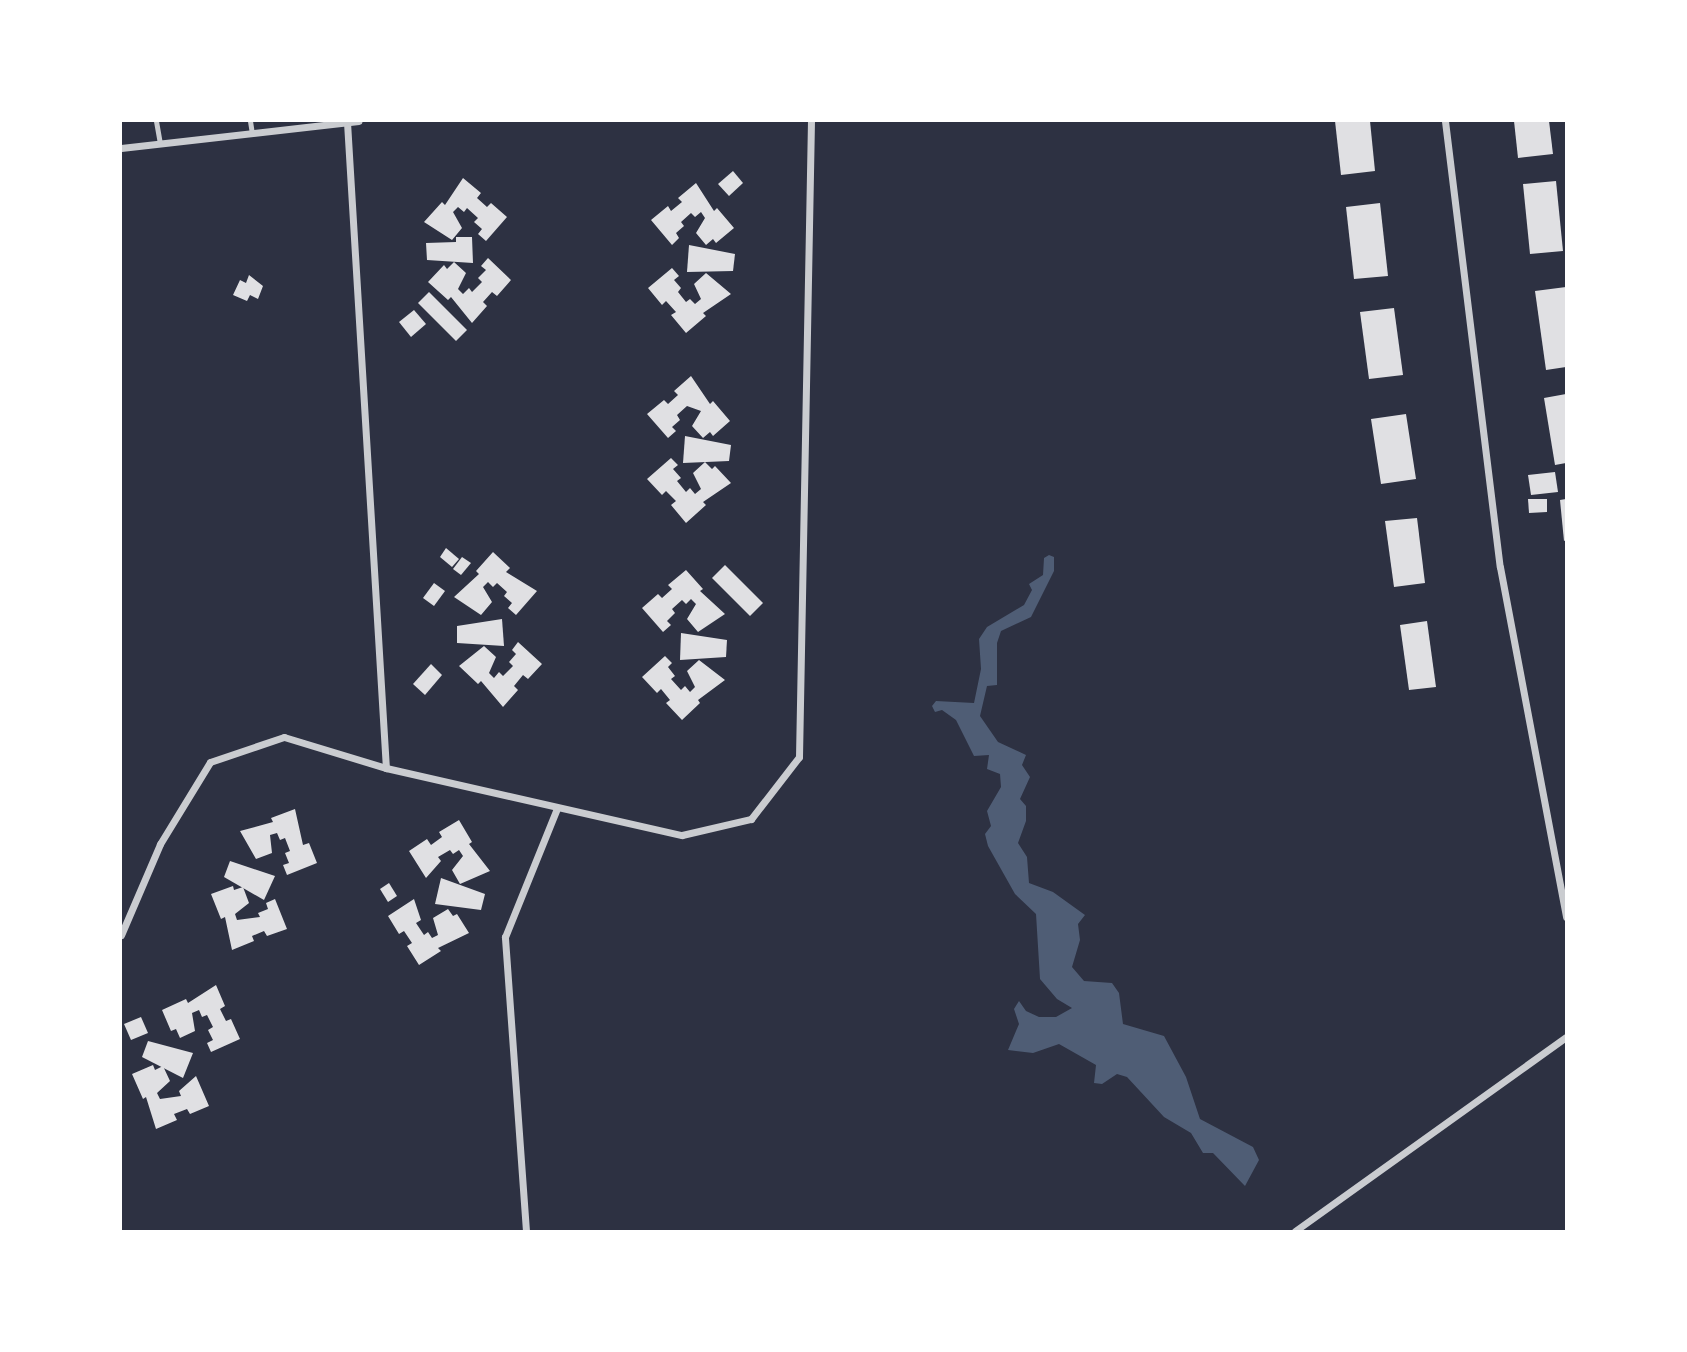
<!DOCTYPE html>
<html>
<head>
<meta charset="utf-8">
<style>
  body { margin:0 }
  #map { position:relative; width:1687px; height:1352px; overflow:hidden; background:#2d3142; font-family:"Times New Roman",serif }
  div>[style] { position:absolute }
  .water>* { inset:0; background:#4f5d75 }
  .building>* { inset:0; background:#e0e0e3 }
  .service>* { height:5px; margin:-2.5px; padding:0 2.5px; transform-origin:2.5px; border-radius:2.5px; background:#caccd0 }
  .minor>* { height:7px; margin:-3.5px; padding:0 3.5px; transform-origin:3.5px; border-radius:3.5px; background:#caccd0 }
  span { translate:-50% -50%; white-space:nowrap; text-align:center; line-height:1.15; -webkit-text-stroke:7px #fff; paint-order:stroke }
  .frame { position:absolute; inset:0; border:122px solid #fff; pointer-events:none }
</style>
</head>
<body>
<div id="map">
  <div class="water">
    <i style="clip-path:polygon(1049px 555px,1054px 557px,1054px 571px,1031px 617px,1001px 631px,997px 643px,997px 685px,987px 686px,980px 716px,998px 742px,1026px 755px,1022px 765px,1030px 777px,1020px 799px,1026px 806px,1026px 821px,1018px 843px,1027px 857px,1029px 883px,1053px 892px,1085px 915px,1078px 924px,1080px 940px,1072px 967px,1084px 981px,1112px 983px,1119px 993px,1123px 1024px,1164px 1036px,1186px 1077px,1200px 1119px,1253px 1147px,1259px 1160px,1245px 1186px,1213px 1153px,1203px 1153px,1191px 1133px,1164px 1117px,1127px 1077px,1117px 1074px,1102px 1084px,1094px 1083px,1096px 1065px,1059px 1044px,1033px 1053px,1008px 1050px,1019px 1024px,1014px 1009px,1019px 1001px,1026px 1011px,1039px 1017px,1056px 1017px,1072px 1008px,1057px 999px,1040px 979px,1036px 914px,1015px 894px,988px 846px,985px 834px,991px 826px,987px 811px,1001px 787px,1000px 774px,987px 769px,989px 755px,974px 756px,956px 720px,942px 710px,935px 712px,932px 706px,936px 701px,974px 703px,981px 669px,979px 639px,987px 627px,1024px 605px,1032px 590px,1029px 584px,1043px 575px,1044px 558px)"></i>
  </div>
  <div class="building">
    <i style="clip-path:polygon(1335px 121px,1370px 121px,1375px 171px,1341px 175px)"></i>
    <i style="clip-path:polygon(1514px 121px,1549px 121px,1553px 154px,1518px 158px)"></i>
    <i style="clip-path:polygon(733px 171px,743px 183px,729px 196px,718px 184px)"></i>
    <i style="clip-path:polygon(463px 178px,481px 193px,477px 198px,487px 207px,491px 203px,507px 217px,486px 241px,478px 234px,482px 229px,474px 222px,478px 218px,467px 208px,464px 212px,458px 207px,453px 212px,462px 228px,452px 240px,424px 222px,442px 202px,445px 205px)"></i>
    <i style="clip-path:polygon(1556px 181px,1563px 251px,1530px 254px,1523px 184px)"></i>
    <i style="clip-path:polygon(696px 183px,714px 211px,717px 208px,734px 228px,716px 243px,713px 239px,706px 245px,696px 233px,705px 218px,701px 212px,695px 217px,691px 213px,681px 222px,684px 226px,676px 233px,679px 238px,672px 245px,651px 220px,668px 206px,671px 211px,682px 202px,678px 198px)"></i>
    <i style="clip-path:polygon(1380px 203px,1388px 276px,1354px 279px,1346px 207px)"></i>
    <i style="clip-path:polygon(456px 237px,472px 237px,473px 263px,427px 260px,426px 243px,456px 242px)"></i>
    <i style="clip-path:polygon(689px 245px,735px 254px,733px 271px,687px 272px)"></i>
    <i style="clip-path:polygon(488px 258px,511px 280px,497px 296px,492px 292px,483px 302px,487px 306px,472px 323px,451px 297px,448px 300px,428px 282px,444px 265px,447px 269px,454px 262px,466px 273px,458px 289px,463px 294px,469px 288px,472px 292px,482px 282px,478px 278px,486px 270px,481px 266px)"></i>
    <i style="clip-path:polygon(672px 268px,679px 276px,674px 280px,681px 288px,678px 292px,686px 302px,690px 299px,695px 304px,701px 299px,694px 284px,706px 273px,731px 294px,703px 313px,706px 316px,686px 333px,671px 315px,676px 312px,666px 301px,662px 305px,648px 288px)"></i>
    <i style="clip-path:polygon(249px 275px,263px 286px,258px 299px,250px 295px,247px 301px,233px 295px,240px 280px,246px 283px)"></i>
    <i style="clip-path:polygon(1566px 287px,1566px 367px,1546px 370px,1535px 291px)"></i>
    <i style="clip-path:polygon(429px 292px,467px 330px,456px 341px,418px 303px)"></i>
    <i style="clip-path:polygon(1394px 308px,1403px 375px,1369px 379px,1360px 312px)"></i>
    <i style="clip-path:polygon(414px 310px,426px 324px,411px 337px,399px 322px)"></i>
    <i style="clip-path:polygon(691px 376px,710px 404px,713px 401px,730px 421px,713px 436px,710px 432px,703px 438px,692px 426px,701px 411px,687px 406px,677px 415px,680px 420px,672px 427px,676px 431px,668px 438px,647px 414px,664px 400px,668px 404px,678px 395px,674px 391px)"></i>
    <i style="clip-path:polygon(1566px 394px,1566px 463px,1555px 465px,1544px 398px)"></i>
    <i style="clip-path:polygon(1406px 414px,1416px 479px,1381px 484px,1371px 419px)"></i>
    <i style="clip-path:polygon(685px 436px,731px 445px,729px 461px,683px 463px)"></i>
    <i style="clip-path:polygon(671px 458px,678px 465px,673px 469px,681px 478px,677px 481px,686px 492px,690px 488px,695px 494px,701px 489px,693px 473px,705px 462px,712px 469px,715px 466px,731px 483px,703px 502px,706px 505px,686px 523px,671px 505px,676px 501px,666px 491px,662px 495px,647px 479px)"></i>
    <i style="clip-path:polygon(1555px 472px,1558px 492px,1531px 495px,1528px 475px)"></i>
    <i style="clip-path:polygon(1528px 499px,1547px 499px,1547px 512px,1529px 513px)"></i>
    <i style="clip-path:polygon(1566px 499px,1566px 540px,1564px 541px,1560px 500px)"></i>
    <i style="clip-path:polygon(1417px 518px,1425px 583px,1394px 587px,1385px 521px)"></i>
    <i style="clip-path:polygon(446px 548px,459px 559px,452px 567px,440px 557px)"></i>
    <i style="clip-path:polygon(493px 552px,510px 568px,506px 572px,537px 591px,516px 615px,508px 608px,512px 603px,504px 596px,507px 592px,497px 583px,493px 587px,488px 582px,483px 587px,492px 602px,481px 615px,454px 597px,479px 574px,476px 571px)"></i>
    <i style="clip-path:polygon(462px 557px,471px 563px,461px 575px,453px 569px)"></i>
    <i style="clip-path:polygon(725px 565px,763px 603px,750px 616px,712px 578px)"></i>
    <i style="clip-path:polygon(686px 570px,703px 589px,700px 591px,725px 614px,698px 632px,687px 619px,696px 604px,691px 599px,686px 604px,682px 600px,672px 609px,675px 613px,667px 621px,671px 625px,663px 632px,642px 608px,658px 594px,662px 598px,672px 589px,668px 585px)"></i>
    <i style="clip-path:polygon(434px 583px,445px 591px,434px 606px,423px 598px)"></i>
    <i style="clip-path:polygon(502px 619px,504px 646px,457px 643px,457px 626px)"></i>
    <i style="clip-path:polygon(1427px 621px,1436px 687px,1409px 690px,1400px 625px)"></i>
    <i style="clip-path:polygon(681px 633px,727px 640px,726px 657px,680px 660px)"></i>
    <i style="clip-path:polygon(518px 642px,542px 664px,528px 679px,523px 675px,514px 686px,518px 690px,503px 707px,481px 681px,478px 684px,459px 666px,484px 646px,496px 657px,489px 673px,494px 678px,499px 672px,503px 676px,513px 666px,509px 662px,516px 654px,512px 650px)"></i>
    <i style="clip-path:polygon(665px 656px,672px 663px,668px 667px,675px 676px,671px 679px,681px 690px,685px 686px,690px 692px,695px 687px,687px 671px,699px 660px,725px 680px,698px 700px,700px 703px,682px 720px,666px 703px,670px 700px,661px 689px,657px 693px,642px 677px)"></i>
    <i style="clip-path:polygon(431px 664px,442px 675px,425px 695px,413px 684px)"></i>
    <i style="clip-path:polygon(295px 809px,303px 845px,309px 843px,317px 863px,287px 875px,283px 865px,289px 863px,285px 853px,290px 851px,285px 838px,280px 840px,277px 833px,270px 835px,272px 853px,256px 859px,240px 831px,273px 822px,271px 818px)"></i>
    <i style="clip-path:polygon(459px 820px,472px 842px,469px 844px,490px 871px,460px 884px,452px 870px,463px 856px,459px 850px,453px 854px,450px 850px,438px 857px,441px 861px,426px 878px,409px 851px,427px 839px,431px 845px,442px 837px,439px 832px)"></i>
    <i style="clip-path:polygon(230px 861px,275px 876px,264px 900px,224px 877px)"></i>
    <i style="clip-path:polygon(441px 878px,485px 894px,481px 910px,435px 904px)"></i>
    <i style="clip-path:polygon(389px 883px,397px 896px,388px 902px,380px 889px)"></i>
    <i style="clip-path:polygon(233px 886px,234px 890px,243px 887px,249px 903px,235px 914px,237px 920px,260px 917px,258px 913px,268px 909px,266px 903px,275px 899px,287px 929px,267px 936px,264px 931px,252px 936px,254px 941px,232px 950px,225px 917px,221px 919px,211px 894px)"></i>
    <i style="clip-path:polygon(414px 899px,421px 920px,416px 923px,424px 935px,428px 932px,432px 938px,438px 935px,433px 918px,448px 909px,453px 916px,457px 914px,469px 933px,438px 948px,441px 951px,419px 965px,407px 946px,412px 943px,404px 931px,399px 934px,388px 916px)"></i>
    <i style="clip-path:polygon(216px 985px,225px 1006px,220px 1009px,226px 1021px,231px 1019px,240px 1039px,211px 1052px,207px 1043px,213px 1040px,208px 1030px,213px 1027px,207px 1015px,202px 1017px,199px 1010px,192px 1013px,195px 1031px,180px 1038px,176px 1029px,171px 1031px,162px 1010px,186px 999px,188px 1003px)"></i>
    <i style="clip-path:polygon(141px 1017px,148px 1033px,131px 1040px,124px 1024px)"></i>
    <i style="clip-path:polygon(148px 1041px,193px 1053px,183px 1078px,142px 1057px)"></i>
    <i style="clip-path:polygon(153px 1065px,155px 1070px,163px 1066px,170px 1081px,157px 1093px,160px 1099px,181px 1096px,179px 1091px,196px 1076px,209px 1106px,190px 1114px,187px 1109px,174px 1114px,177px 1120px,156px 1129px,146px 1097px,143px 1099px,132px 1074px)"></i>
  </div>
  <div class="service">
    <i style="left:156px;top:121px;width:23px;rotate:80deg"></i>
    <i style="left:250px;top:121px;width:13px;rotate:81deg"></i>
  </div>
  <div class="minor">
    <i style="left:1445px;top:121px;width:449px;rotate:83deg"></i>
    <i style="left:1500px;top:567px;width:356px;rotate:79.3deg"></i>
    <i style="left:347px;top:122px;width:647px;rotate:86.55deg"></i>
    <i style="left:121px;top:148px;width:239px;rotate:-6.5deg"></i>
    <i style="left:121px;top:935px;width:99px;rotate:-66.8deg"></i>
    <i style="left:160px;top:844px;width:96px;rotate:-58.6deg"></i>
    <i style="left:210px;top:762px;width:78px;rotate:-18.7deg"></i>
    <i style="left:284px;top:737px;width:107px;rotate:16.9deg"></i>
    <i style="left:386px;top:768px;width:303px;rotate:12.8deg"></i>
    <i style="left:682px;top:835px;width:71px;rotate:-13.1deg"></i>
    <i style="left:751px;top:819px;width:78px;rotate:-52.3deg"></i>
    <i style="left:799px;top:757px;width:636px;rotate:-88.92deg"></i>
    <i style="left:526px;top:1231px;width:295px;rotate:-94.1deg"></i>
    <i style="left:505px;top:937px;width:139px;rotate:-68deg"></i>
    <i style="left:1295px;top:1231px;width:333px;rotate:-35.6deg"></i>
  </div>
  <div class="frame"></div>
</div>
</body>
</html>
